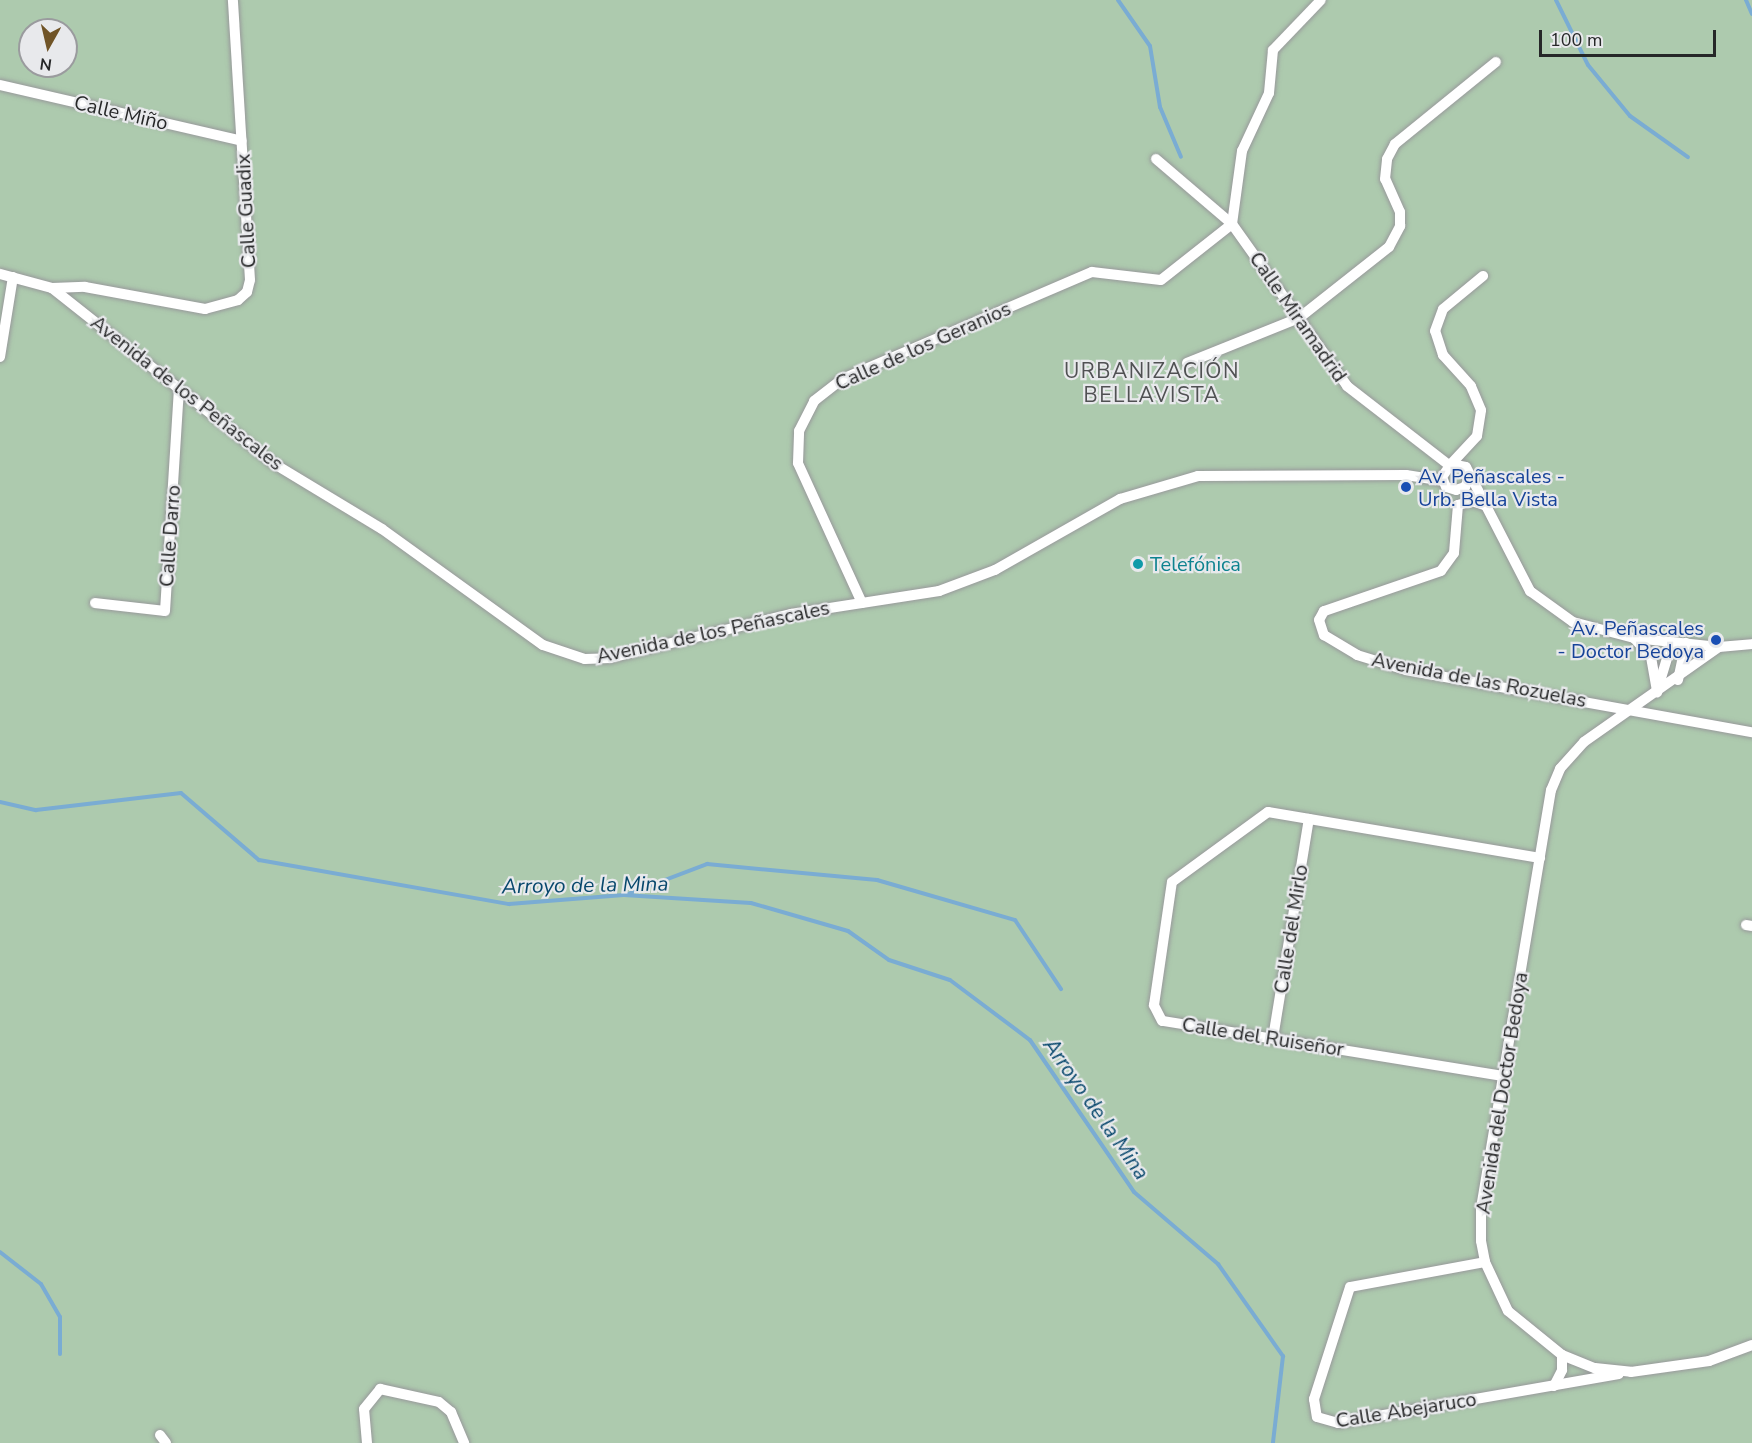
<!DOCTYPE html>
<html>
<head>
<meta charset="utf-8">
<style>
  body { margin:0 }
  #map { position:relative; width:1752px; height:1443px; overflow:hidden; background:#e8e9ec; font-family:"Nunito Sans",sans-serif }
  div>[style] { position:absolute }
  .green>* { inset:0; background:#adcaae }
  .stream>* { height:4px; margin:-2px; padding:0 2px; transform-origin:2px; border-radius:2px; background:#7aacd3 }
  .roads { filter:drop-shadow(0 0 2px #98999b) drop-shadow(0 0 2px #98999b) }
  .street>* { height:10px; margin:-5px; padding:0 5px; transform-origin:5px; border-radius:5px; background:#fff }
  .dots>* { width:16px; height:16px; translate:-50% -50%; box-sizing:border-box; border:3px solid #e8e9ec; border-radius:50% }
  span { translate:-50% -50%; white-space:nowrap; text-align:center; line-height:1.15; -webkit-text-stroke:4.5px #e8e9ec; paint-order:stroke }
  .street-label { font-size:20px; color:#262728 }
  .transit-label { font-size:20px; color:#164399 }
  .left { translate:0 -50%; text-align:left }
  .right { translate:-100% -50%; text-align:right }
  .culture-label { font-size:20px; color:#0d838f }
  .neighbourhood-label { font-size:21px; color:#505153; letter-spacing:1.5px }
  .water-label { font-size:21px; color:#07476c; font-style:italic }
  .north { position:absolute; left:18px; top:18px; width:60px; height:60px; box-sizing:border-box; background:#e8e9ec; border:2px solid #9a9b9e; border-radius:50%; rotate:188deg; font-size:16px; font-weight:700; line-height:24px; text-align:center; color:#262728 }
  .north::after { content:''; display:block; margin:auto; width:21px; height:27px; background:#705427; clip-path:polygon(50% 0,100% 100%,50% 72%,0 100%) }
  .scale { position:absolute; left:1539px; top:30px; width:177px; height:27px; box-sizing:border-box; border:3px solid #262728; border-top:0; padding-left:8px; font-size:18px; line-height:21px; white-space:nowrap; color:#262728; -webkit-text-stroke:4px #e8e9ec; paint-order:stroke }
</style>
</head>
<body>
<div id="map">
  <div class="green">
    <i style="clip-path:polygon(evenodd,0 0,1752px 0,1752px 1443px,0 1443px,0 0,30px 30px,66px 30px,66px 66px,30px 66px,30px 30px)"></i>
  </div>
  <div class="stream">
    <i style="left:1118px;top:0;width:56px;rotate:55.2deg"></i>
    <i style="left:1150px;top:46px;width:62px;rotate:80.7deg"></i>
    <i style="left:1160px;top:107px;width:54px;rotate:67.2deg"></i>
    <i style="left:1556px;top:0;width:72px;rotate:63.8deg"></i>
    <i style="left:1588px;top:65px;width:66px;rotate:50.5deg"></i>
    <i style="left:1630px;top:116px;width:71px;rotate:35.3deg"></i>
    <i style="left:1746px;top:0;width:15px;rotate:67deg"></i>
    <i style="left:0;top:802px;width:37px;rotate:13deg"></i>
    <i style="left:36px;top:810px;width:146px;rotate:-6.7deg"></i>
    <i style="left:181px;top:793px;width:103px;rotate:40.7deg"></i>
    <i style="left:259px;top:860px;width:254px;rotate:10deg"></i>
    <i style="left:509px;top:904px;width:115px;rotate:-4.5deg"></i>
    <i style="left:624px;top:895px;width:127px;rotate:3.6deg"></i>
    <i style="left:751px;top:903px;width:101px;rotate:16.1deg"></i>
    <i style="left:848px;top:931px;width:50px;rotate:35.3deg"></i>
    <i style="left:889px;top:960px;width:64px;rotate:18.2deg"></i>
    <i style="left:950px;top:980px;width:100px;rotate:36.9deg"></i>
    <i style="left:1030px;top:1040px;width:184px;rotate:55.6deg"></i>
    <i style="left:1134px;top:1192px;width:111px;rotate:40.6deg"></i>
    <i style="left:1218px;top:1264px;width:113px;rotate:54.8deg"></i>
    <i style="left:1283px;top:1356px;width:88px;rotate:96.6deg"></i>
    <i style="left:628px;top:894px;width:85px;rotate:-20.8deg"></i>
    <i style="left:707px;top:864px;width:171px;rotate:5.4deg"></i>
    <i style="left:877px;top:880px;width:144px;rotate:16.2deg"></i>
    <i style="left:1015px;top:920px;width:83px;rotate:56.3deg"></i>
    <i style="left:0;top:1252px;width:52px;rotate:38deg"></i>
    <i style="left:41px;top:1284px;width:38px;rotate:60deg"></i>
    <i style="left:60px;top:1317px;width:37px;rotate:90deg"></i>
  </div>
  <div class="roads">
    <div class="street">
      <i style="left:0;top:85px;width:248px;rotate:13deg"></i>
      <i style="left:1156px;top:159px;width:100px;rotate:40.5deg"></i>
      <i style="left:1232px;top:224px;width:199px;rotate:54.6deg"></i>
      <i style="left:1347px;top:386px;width:129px;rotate:37.8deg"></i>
      <i style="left:0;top:274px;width:54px;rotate:15.1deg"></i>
      <i style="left:52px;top:288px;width:282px;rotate:38.4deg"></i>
      <i style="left:273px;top:463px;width:127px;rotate:31.2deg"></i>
      <i style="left:382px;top:529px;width:198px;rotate:35.8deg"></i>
      <i style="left:543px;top:645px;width:44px;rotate:18.4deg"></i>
      <i style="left:585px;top:659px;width:25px;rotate:-2deg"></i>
      <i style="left:610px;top:658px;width:186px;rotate:-13.7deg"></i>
      <i style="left:791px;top:614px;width:150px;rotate:-8.8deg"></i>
      <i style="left:939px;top:591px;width:60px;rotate:-20.6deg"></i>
      <i style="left:995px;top:570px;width:144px;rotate:-29.6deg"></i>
      <i style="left:1120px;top:499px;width:81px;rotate:-16.4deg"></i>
      <i style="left:1198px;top:476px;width:208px;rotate:-0.3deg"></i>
      <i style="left:1406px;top:475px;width:37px;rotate:9deg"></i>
      <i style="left:52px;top:288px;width:33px;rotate:-2deg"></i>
      <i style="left:85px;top:287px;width:122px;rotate:10.4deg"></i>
      <i style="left:205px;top:309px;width:34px;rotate:-15deg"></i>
      <i style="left:238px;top:300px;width:12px;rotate:-42deg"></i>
      <i style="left:247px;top:292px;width:12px;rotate:-76deg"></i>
      <i style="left:250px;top:280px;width:281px;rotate:-93.5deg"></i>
      <i style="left:0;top:357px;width:81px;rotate:-80.8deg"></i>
      <i style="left:1187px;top:363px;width:121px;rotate:-21.9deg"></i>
      <i style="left:1299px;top:318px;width:115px;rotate:-38.3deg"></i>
      <i style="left:1389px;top:247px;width:24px;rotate:-62deg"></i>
      <i style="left:1400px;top:226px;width:14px;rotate:-90deg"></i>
      <i style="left:1400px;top:212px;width:36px;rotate:-114deg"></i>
      <i style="left:1385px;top:179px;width:20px;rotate:-84deg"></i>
      <i style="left:1387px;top:159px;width:17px;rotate:-62deg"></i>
      <i style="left:1395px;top:144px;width:130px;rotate:-39.1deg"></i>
      <i style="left:1451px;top:464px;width:38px;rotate:-47deg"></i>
      <i style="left:1477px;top:436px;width:26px;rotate:-81deg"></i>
      <i style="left:1481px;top:410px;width:26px;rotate:-113deg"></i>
      <i style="left:1471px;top:386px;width:42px;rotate:-132.1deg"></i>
      <i style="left:1443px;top:355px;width:25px;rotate:-108deg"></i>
      <i style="left:1435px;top:331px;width:23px;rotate:-70deg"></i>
      <i style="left:1443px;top:309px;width:52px;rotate:-39.5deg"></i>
      <i style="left:1470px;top:476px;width:12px;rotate:114deg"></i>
      <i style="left:1465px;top:487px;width:9px;rotate:162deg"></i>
      <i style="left:1456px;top:490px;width:10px;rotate:-163deg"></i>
      <i style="left:1446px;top:487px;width:11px;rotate:-112deg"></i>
      <i style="left:1442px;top:477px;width:16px;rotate:-55deg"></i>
      <i style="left:1451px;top:464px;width:15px;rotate:11deg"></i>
      <i style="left:1466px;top:467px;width:140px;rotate:62.7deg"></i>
      <i style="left:1530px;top:591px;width:53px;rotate:35.8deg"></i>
      <i style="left:1573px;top:622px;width:63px;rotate:14.7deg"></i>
      <i style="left:1634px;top:638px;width:85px;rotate:6deg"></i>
      <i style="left:1719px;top:647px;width:33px;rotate:-5deg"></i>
      <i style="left:1484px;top:505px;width:13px;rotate:-162deg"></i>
      <i style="left:1472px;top:501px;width:15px;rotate:164deg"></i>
      <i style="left:1458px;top:505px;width:48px;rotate:94.8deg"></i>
      <i style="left:1454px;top:553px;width:22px;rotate:126deg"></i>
      <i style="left:1441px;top:571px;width:124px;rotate:161.1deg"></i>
      <i style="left:1324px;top:611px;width:10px;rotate:119deg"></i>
      <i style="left:1319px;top:620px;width:16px;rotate:72deg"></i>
      <i style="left:1324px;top:635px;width:39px;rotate:31deg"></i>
      <i style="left:1357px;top:655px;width:51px;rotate:17deg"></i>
      <i style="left:1406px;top:670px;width:352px;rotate:10.2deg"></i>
      <i style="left:95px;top:603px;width:70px;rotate:6.5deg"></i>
      <i style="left:165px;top:611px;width:220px;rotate:-86.4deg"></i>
      <i style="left:862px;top:603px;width:154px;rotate:-114.6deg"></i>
      <i style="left:798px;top:463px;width:32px;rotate:-88deg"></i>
      <i style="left:799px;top:431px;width:34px;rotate:-63deg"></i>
      <i style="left:814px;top:401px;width:36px;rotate:-38deg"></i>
      <i style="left:842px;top:379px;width:272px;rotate:-23.2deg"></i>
      <i style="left:1092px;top:272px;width:69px;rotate:6.6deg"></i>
      <i style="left:1161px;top:280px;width:90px;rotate:-38.3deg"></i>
      <i style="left:1232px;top:224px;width:74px;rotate:-82.2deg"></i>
      <i style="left:1242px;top:151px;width:64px;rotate:-65deg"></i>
      <i style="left:1269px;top:93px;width:43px;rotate:-84.7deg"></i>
      <i style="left:1273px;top:50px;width:69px;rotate:-46.2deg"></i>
      <i style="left:1634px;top:638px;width:25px;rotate:48deg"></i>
      <i style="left:1651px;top:657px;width:36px;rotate:80deg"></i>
      <i style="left:1719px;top:647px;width:165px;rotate:144.9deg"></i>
      <i style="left:1584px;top:742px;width:36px;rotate:132deg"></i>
      <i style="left:1560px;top:769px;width:23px;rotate:113deg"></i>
      <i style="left:1551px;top:790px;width:424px;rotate:99.5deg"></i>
      <i style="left:1481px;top:1208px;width:33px;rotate:90deg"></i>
      <i style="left:1481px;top:1241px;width:21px;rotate:79deg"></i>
      <i style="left:1485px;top:1262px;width:54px;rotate:64.9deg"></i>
      <i style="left:1508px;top:1311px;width:70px;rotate:39.2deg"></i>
      <i style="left:1562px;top:1355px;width:35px;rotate:22deg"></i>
      <i style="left:1595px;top:1368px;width:36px;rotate:6deg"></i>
      <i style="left:1631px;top:1372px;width:79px;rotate:-8deg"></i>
      <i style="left:1709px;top:1361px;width:46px;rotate:-20.4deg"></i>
      <i style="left:1678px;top:680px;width:38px;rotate:-78deg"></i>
      <i style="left:1658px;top:688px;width:48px;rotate:-73.1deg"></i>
      <i style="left:1746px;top:925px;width:6px;rotate:9deg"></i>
      <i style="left:1273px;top:1038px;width:222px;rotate:-80.7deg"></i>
      <i style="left:1503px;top:1076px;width:345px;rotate:-170.8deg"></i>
      <i style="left:1162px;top:1021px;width:18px;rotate:-117deg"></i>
      <i style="left:1154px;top:1005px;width:124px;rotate:-81.7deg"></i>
      <i style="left:1172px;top:882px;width:119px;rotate:-36.1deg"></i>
      <i style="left:1268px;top:812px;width:276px;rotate:9.6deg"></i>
      <i style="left:1485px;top:1262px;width:137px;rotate:169.5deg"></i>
      <i style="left:1350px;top:1287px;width:118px;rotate:107.8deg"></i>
      <i style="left:1314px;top:1399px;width:18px;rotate:81deg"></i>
      <i style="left:1317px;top:1417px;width:22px;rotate:16deg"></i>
      <i style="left:1338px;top:1423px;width:285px;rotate:-9.9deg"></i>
      <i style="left:1554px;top:1386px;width:18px;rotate:-63deg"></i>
      <i style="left:1562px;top:1370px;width:15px;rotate:-90deg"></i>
      <i style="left:160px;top:1435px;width:10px;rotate:53deg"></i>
      <i style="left:367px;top:1443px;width:34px;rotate:-95deg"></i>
      <i style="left:364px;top:1409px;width:26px;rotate:-51deg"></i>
      <i style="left:380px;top:1389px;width:60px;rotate:12.4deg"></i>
      <i style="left:439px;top:1402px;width:16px;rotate:40deg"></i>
      <i style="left:451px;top:1412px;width:34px;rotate:67deg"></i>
    </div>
  </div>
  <div class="dots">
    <i style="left:1406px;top:487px;background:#1a4fb4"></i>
    <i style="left:1138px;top:564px;background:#0f9aa8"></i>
    <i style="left:1716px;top:640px;background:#1a4fb4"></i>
  </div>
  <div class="street-label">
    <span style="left:121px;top:113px;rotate:13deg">Calle Miño</span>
    <span style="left:246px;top:211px;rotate:-93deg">Calle Guadix</span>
    <span style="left:1298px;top:317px;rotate:55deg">Calle Miramadrid</span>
    <span style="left:923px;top:346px;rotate:-24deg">Calle de los Geranios</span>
    <span style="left:187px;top:393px;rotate:38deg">Avenida de los Peñascales</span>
    <span style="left:170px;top:536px;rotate:-86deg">Calle Darro</span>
    <span style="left:713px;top:632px;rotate:-12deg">Avenida de los Peñascales</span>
    <span style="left:1479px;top:680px;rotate:11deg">Avenida de las Rozuelas</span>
    <span style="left:1291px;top:929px;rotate:-81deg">Calle del Mirlo</span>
    <span style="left:1263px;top:1037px;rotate:9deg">Calle del Ruiseñor</span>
    <span style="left:1502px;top:1093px;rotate:-81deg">Avenida del Doctor Bedoya</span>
    <span style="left:1406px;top:1410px;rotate:-9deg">Calle Abejaruco</span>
  </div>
  <div class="transit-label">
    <span class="left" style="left:1418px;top:488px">Av. Peñascales -<br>Urb. Bella Vista</span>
    <span class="right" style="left:1704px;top:640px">Av. Peñascales<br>- Doctor Bedoya</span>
  </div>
  <div class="culture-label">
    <span class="left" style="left:1150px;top:564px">Telefónica</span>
  </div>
  <div class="neighbourhood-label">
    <span style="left:1152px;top:383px">URBANIZACIÓN<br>BELLAVISTA</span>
  </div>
  <div class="water-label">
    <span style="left:585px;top:885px;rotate:-1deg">Arroyo de la Mina</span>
    <span style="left:1096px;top:1109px;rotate:55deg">Arroyo de la Mina</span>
  </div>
  <div class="north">N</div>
  <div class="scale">100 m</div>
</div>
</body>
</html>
